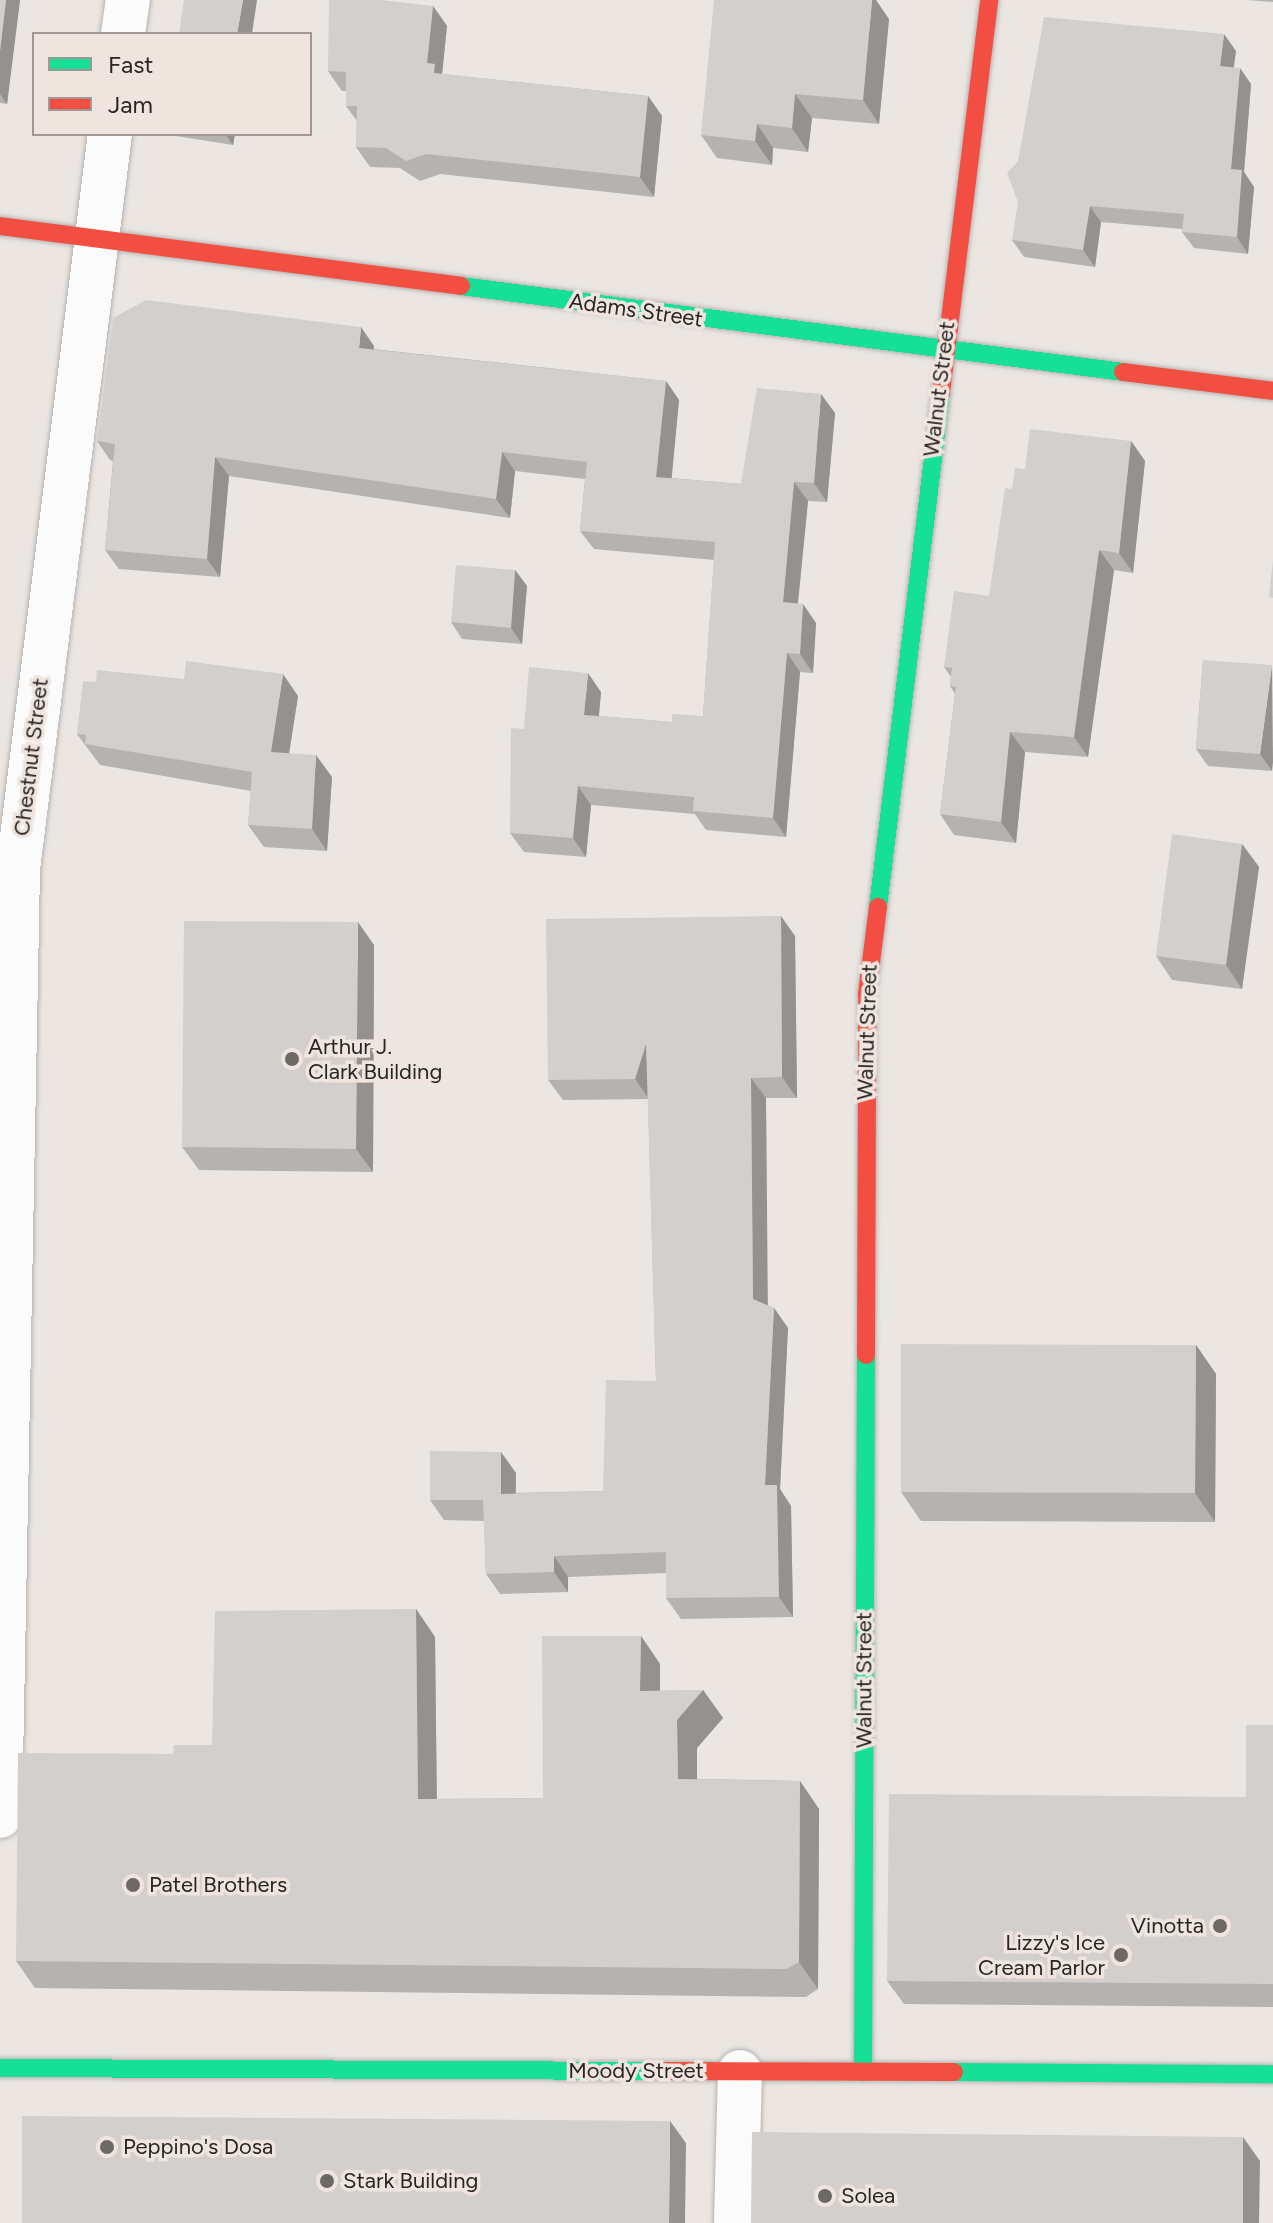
<!DOCTYPE html>
<html>
<head>
<meta charset="utf-8">
<style>
  body { margin:0 }
  #map { position:relative; width:1273px; height:2223px; overflow:hidden; background:#ebe6e2; font-family:Figtree,sans-serif }
  div>[style] { position:absolute }
  .roads { filter:drop-shadow(0 0 2px #b7b3b0) drop-shadow(0 0 2px #b7b3b0) }
  .street>* { height:44px; margin:-22px; padding:0 22px; transform-origin:22px; border-radius:22px; background:#fcfbfb }
  .fast>* { height:18px; margin:-9px; padding:0 9px; transform-origin:9px; border-radius:9px; background:#16e098 }
  .jam>* { height:18px; margin:-9px; padding:0 9px; transform-origin:9px; border-radius:9px; background:#f24e42 }
  .wall>* { inset:0; background:#b5b2af }
  .shaded-wall>* { inset:0; background:#94918f }
  .building>* { inset:0; background:#d3cfcc }
  .dots>* { width:22px; height:22px; translate:-50% -50%; box-sizing:border-box; border:4px solid #efe5de; border-radius:50% }
  span { translate:-50% -50%; white-space:nowrap; text-align:center; line-height:1.15; -webkit-text-stroke:7px #efe5de; paint-order:stroke }
  .street-label { font-size:22px; color:#282522 }
  .poi-label { font-size:22px; color:#282522 }
  .left { translate:0 -50%; text-align:left }
  .right { translate:-100% -50%; text-align:right }
  .legend { position:absolute; left:32px; top:32px; width:280px; height:104px; box-sizing:border-box; background:#efe5de; border:2px solid #9f9893; margin:0; padding:10px 14px; list-style:none; font-size:24px; color:#282522 }
  .legend li { display:flex; align-items:center; gap:16px; height:40px }
  .legend b { width:40px; border:2px solid #9f9893 }
</style>
</head>
<body>
<div id="map">
  <div class="roads">
    <div class="street">
      <i style="left:123px;top:34px;width:34px;rotate:-82deg"></i>
      <i style="left:0;top:1816px;width:947px;rotate:-88.91deg"></i>
      <i style="left:18px;top:869px;width:741px;rotate:-82.87deg"></i>
      <i style="left:736px;top:2223px;width:151px;rotate:-88.5deg"></i>
    </div>
    <div class="fast">
      <i style="left:461px;top:286px;width:668px;rotate:7.4deg"></i>
      <i style="left:878px;top:907px;width:518px;rotate:-83.01deg"></i>
      <i style="left:0;top:2068px;width:656px;rotate:0.26deg"></i>
      <i style="left:863px;top:2072px;width:717px;rotate:-89.76deg"></i>
      <i style="left:954px;top:2072px;width:319px;rotate:0.4deg"></i>
    </div>
    <div class="jam">
      <i style="left:0;top:226px;width:465px;rotate:7.4deg"></i>
      <i style="left:1123px;top:372px;width:151px;rotate:7.2deg"></i>
      <i style="left:941px;top:393px;width:396px;rotate:-83deg"></i>
      <i style="left:866px;top:1355px;width:361px;rotate:-89.8deg"></i>
      <i style="left:867px;top:994px;width:88px;rotate:-82.8deg"></i>
      <i style="left:656px;top:2071px;width:298px;rotate:0.2deg"></i>
    </div>
  </div>
  <div class="wall">
    <i style="clip-path:polygon(0 0,20px 0,7px 104px,0 103px)"></i>
    <i style="clip-path:polygon(1247px 0,1273px 0,1273px 2px)"></i>
    <i style="clip-path:polygon(433px 6px,447px 26px,442px 74px,648px 96px,662px 116px,654px 197px,440px 174px,420px 181px,400px 168px,370px 167px,356px 147px,357px 121px,346px 106px,346px 91px,342px 91px,328px 71px)"></i>
    <i style="clip-path:polygon(889px 19px,879px 124px,812px 118px,808px 152px,773px 148px,772px 165px,717px 158px,701px 135px)"></i>
    <i style="clip-path:polygon(1236px 51px,1234px 67px,1251px 84px,1244px 172px,1254px 187px,1248px 254px,1194px 248px,1182px 232px,1182px 229px,1101px 222px,1095px 267px,1024px 257px,1012px 240px)"></i>
    <i style="clip-path:polygon(175px 134px,235px 134px,233px 145px,176px 136px)"></i>
    <i style="clip-path:polygon(374px 346px,373px 349px,666px 381px,679px 400px,671px 478px,741px 484px,835px 413px,827px 502px,808px 501px,798px 604px,816px 623px,813px 673px,800px 672px,786px 837px,706px 830px,695px 814px,591px 805px,586px 857px,524px 852px,510px 833px,524px 729px,601px 692px,599px 716px,672px 722px,703px 716px,714px 560px,594px 549px,580px 531px,585px 479px,515px 471px,510px 518px,229px 476px,220px 577px,119px 569px,105px 550px,113px 461px,110px 460px,97px 441px)"></i>
    <i style="clip-path:polygon(1131px 441px,1145px 461px,1133px 573px,1114px 570px,1088px 757px,1025px 752px,1016px 843px,954px 835px,940px 814px,955px 694px,950px 686px,951px 677px,944px 667px,989px 596px,1012px 489px,1025px 469px)"></i>
    <i style="clip-path:polygon(515px 570px,527px 586px,522px 644px,462px 639px,451px 622px)"></i>
    <i style="clip-path:polygon(1203px 660px,1272px 771px,1208px 766px,1196px 749px)"></i>
    <i style="clip-path:polygon(298px 696px,289px 753px,332px 777px,327px 851px,264px 847px,248px 825px,251px 791px,100px 765px,77px 734px)"></i>
    <i style="clip-path:polygon(1242px 844px,1259px 867px,1242px 989px,1172px 980px,1156px 956px)"></i>
    <i style="clip-path:polygon(795px 936px,797px 1098px,766px 1098px,767px 1305px,774px 1308px,788px 1328px,780px 1489px,791px 1506px,793px 1617px,681px 1619px,666px 1598px,666px 1573px,568px 1577px,568px 1592px,500px 1594px,486px 1574px,484px 1521px,444px 1520px,430px 1500px,516px 1473px,516px 1493px,603px 1491px,656px 1381px,648px 1099px,563px 1100px,548px 1080px)"></i>
    <i style="clip-path:polygon(374px 945px,373px 1172px,199px 1170px,182px 1147px)"></i>
    <i style="clip-path:polygon(1196px 1345px,1216px 1374px,1215px 1522px,921px 1521px,901px 1492px)"></i>
    <i style="clip-path:polygon(416px 1609px,435px 1637px,437px 1799px,543px 1798px,641px 1636px,660px 1664px,660px 1691px,703px 1690px,723px 1718px,697px 1748px,697px 1779px,800px 1781px,819px 1809px,818px 1989px,806px 1997px,35px 1988px,16px 1961px,173px 1754px,212px 1745px)"></i>
    <i style="clip-path:polygon(1273px 1725px,1273px 2007px,904px 2004px,887px 1981px,1246px 1797px)"></i>
  </div>
  <div class="shaded-wall">
    <i style="clip-path:polygon(6px 0,20px 0,7px 104px,0 94px,0 51px)"></i>
    <i style="clip-path:polygon(243px 0,257px 0,252px 34px,237px 34px)"></i>
    <i style="clip-path:polygon(872px 0,876px 0,889px 19px,879px 124px,863px 100px)"></i>
    <i style="clip-path:polygon(433px 6px,447px 26px,442px 75px,448px 94px,427px 63px)"></i>
    <i style="clip-path:polygon(1224px 34px,1236px 51px,1231px 83px,1220px 66px)"></i>
    <i style="clip-path:polygon(1240px 68px,1251px 84px,1244px 172px,1254px 187px,1248px 254px,1237px 237px,1231px 169px)"></i>
    <i style="clip-path:polygon(795px 94px,812px 118px,808px 152px,792px 128px)"></i>
    <i style="clip-path:polygon(648px 96px,662px 116px,654px 197px,640px 177px)"></i>
    <i style="clip-path:polygon(757px 124px,773px 148px,772px 165px,755px 141px)"></i>
    <i style="clip-path:polygon(225px 134px,235px 134px,233px 145px)"></i>
    <i style="clip-path:polygon(1090px 206px,1101px 222px,1095px 267px,1083px 250px)"></i>
    <i style="clip-path:polygon(361px 327px,374px 346px,372px 367px,359px 348px)"></i>
    <i style="clip-path:polygon(666px 381px,679px 400px,670px 496px,656px 477px)"></i>
    <i style="clip-path:polygon(821px 394px,835px 413px,827px 502px,814px 483px)"></i>
    <i style="clip-path:polygon(1131px 441px,1145px 461px,1133px 573px,1119px 553px)"></i>
    <i style="clip-path:polygon(502px 452px,515px 471px,510px 518px,496px 499px)"></i>
    <i style="clip-path:polygon(215px 457px,229px 476px,220px 577px,207px 559px)"></i>
    <i style="clip-path:polygon(794px 482px,808px 501px,796px 621px,783px 602px)"></i>
    <i style="clip-path:polygon(1099px 550px,1114px 570px,1088px 757px,1074px 737px)"></i>
    <i style="clip-path:polygon(515px 570px,527px 586px,522px 644px,511px 628px)"></i>
    <i style="clip-path:polygon(803px 604px,816px 623px,813px 673px,800px 654px)"></i>
    <i style="clip-path:polygon(787px 653px,800px 672px,786px 837px,773px 818px)"></i>
    <i style="clip-path:polygon(1272px 665px,1273px 762px,1272px 771px,1260px 754px)"></i>
    <i style="clip-path:polygon(588px 673px,601px 692px,597px 734px,584px 715px)"></i>
    <i style="clip-path:polygon(283px 674px,298px 696px,286px 773px,271px 752px)"></i>
    <i style="clip-path:polygon(1010px 732px,1025px 752px,1016px 843px,1001px 822px)"></i>
    <i style="clip-path:polygon(316px 755px,332px 777px,327px 851px,312px 829px)"></i>
    <i style="clip-path:polygon(578px 786px,591px 805px,586px 857px,573px 838px)"></i>
    <i style="clip-path:polygon(1242px 844px,1259px 867px,1242px 989px,1226px 965px)"></i>
    <i style="clip-path:polygon(781px 916px,795px 936px,797px 1098px,782px 1077px)"></i>
    <i style="clip-path:polygon(358px 922px,374px 945px,373px 1172px,356px 1149px)"></i>
    <i style="clip-path:polygon(646px 1044px,649px 1099px,635px 1079px)"></i>
    <i style="clip-path:polygon(751px 1078px,766px 1098px,768px 1319px,753px 1299px)"></i>
    <i style="clip-path:polygon(774px 1308px,788px 1328px,780px 1489px,791px 1506px,793px 1617px,779px 1597px,765px 1485px)"></i>
    <i style="clip-path:polygon(1196px 1345px,1216px 1374px,1215px 1522px,1195px 1493px)"></i>
    <i style="clip-path:polygon(501px 1452px,516px 1473px,515px 1514px,501px 1494px)"></i>
    <i style="clip-path:polygon(554px 1556px,568px 1577px,568px 1592px,554px 1572px)"></i>
    <i style="clip-path:polygon(416px 1609px,435px 1637px,437px 1827px,418px 1799px)"></i>
    <i style="clip-path:polygon(641px 1636px,660px 1664px,660px 1719px,640px 1691px)"></i>
    <i style="clip-path:polygon(703px 1690px,723px 1718px,697px 1748px,697px 1807px,678px 1779px,677px 1720px)"></i>
    <i style="clip-path:polygon(800px 1781px,819px 1809px,818px 1989px,799px 1962px)"></i>
    <i style="clip-path:polygon(670px 2121px,686px 2143px,685px 2223px,669px 2223px)"></i>
    <i style="clip-path:polygon(1243px 2137px,1260px 2161px,1259px 2223px,1243px 2223px)"></i>
  </div>
  <div class="building">
    <i style="clip-path:polygon(0 0,6px 0,0 51px)"></i>
    <i style="clip-path:polygon(184px 0,243px 0,237px 34px,179px 34px)"></i>
    <i style="clip-path:polygon(329px 0,381px 0,433px 6px,427px 63px,435px 64px,434px 73px,648px 96px,640px 177px,426px 154px,406px 161px,386px 148px,356px 147px,357px 106px,346px 106px,346px 72px,328px 71px)"></i>
    <i style="clip-path:polygon(714px 0,872px 0,863px 100px,795px 94px,792px 128px,757px 124px,755px 141px,701px 135px)"></i>
    <i style="clip-path:polygon(1044px 17px,1224px 34px,1220px 66px,1240px 68px,1231px 169px,1242px 170px,1237px 237px,1182px 232px,1184px 214px,1090px 206px,1083px 250px,1012px 240px,1018px 202px,1007px 173px,1018px 161px)"></i>
    <i style="clip-path:polygon(146px 300px,361px 327px,359px 348px,666px 381px,656px 477px,741px 484px,757px 388px,821px 394px,814px 483px,794px 482px,783px 602px,803px 604px,800px 654px,787px 653px,773px 818px,693px 811px,694px 797px,578px 786px,573px 838px,510px 833px,511px 728px,524px 729px,529px 667px,588px 673px,584px 715px,672px 722px,672px 714px,703px 716px,715px 542px,580px 531px,587px 462px,502px 452px,496px 499px,215px 457px,207px 559px,105px 550px,115px 444px,97px 441px,113px 318px)"></i>
    <i style="clip-path:polygon(1030px 429px,1131px 441px,1119px 553px,1099px 550px,1074px 737px,1010px 732px,1001px 822px,940px 814px,956px 687px,950px 686px,952px 668px,944px 667px,954px 591px,989px 596px,1005px 488px,1012px 489px,1015px 468px,1025px 469px)"></i>
    <i style="clip-path:polygon(1273px 560px,1273px 598px,1269px 597px)"></i>
    <i style="clip-path:polygon(456px 565px,515px 570px,511px 628px,451px 622px)"></i>
    <i style="clip-path:polygon(1203px 660px,1272px 665px,1260px 754px,1196px 749px)"></i>
    <i style="clip-path:polygon(186px 661px,283px 674px,271px 752px,316px 755px,312px 829px,248px 825px,252px 772px,85px 744px,86px 735px,77px 734px,83px 681px,96px 682px,97px 670px,184px 679px)"></i>
    <i style="clip-path:polygon(1172px 834px,1242px 844px,1226px 965px,1156px 956px)"></i>
    <i style="clip-path:polygon(781px 916px,782px 1077px,751px 1078px,753px 1299px,774px 1308px,765px 1485px,777px 1485px,779px 1597px,666px 1598px,666px 1552px,554px 1556px,554px 1572px,486px 1574px,483px 1500px,430px 1500px,430px 1451px,501px 1452px,501px 1494px,603px 1491px,606px 1380px,656px 1381px,646px 1044px,635px 1079px,548px 1080px,546px 919px)"></i>
    <i style="clip-path:polygon(184px 921px,358px 922px,356px 1149px,182px 1147px)"></i>
    <i style="clip-path:polygon(901px 1344px,1196px 1345px,1195px 1493px,901px 1492px)"></i>
    <i style="clip-path:polygon(416px 1609px,418px 1799px,543px 1798px,542px 1636px,641px 1636px,640px 1691px,703px 1690px,677px 1720px,678px 1779px,800px 1781px,799px 1962px,786px 1969px,16px 1961px,18px 1753px,173px 1754px,174px 1745px,212px 1745px,215px 1611px)"></i>
    <i style="clip-path:polygon(1246px 1725px,1273px 1725px,1273px 1984px,887px 1981px,889px 1794px,1246px 1797px)"></i>
    <i style="clip-path:polygon(22px 2116px,670px 2121px,669px 2223px,22px 2223px)"></i>
    <i style="clip-path:polygon(752px 2132px,1243px 2137px,1243px 2223px,751px 2223px)"></i>
  </div>
  <div class="dots">
    <i style="left:292px;top:1059px;background:#6c6965"></i>
    <i style="left:133px;top:1885px;background:#6c6965"></i>
    <i style="left:1220px;top:1926px;background:#6c6965"></i>
    <i style="left:1121px;top:1955px;background:#6c6965"></i>
    <i style="left:107px;top:2147px;background:#6c6965"></i>
    <i style="left:327px;top:2181px;background:#6c6965"></i>
    <i style="left:825px;top:2196px;background:#6c6965"></i>
  </div>
  <div class="street-label">
    <span style="left:636px;top:310px;rotate:8deg">Adams Street</span>
    <span style="left:939px;top:389px;rotate:-83deg">Walnut Street</span>
    <span style="left:31px;top:757px;rotate:-83deg">Chestnut Street</span>
    <span style="left:867px;top:1032px;rotate:-88deg">Walnut Street</span>
    <span style="left:864px;top:1680px;rotate:-90deg">Walnut Street</span>
    <span style="left:636px;top:2071px">Moody Street</span>
  </div>
  <div class="poi-label">
    <span class="left" style="left:308px;top:1059px">Arthur J.<br>Clark Building</span>
    <span class="left" style="left:149px;top:1885px">Patel Brothers</span>
    <span class="right" style="left:1204px;top:1926px">Vinotta</span>
    <span class="right" style="left:1105px;top:1955px">Lizzy's Ice<br>Cream Parlor</span>
    <span class="left" style="left:123px;top:2147px">Peppino's Dosa</span>
    <span class="left" style="left:343px;top:2181px">Stark Building</span>
    <span class="left" style="left:841px;top:2196px">Solea</span>
  </div>
  <ul class="legend">
  <li><b style="height:10px;background:#16e098"></b>Fast</li>
  <li><b style="height:10px;background:#f24e42"></b>Jam</li>
  </ul>
</div>
</body>
</html>
